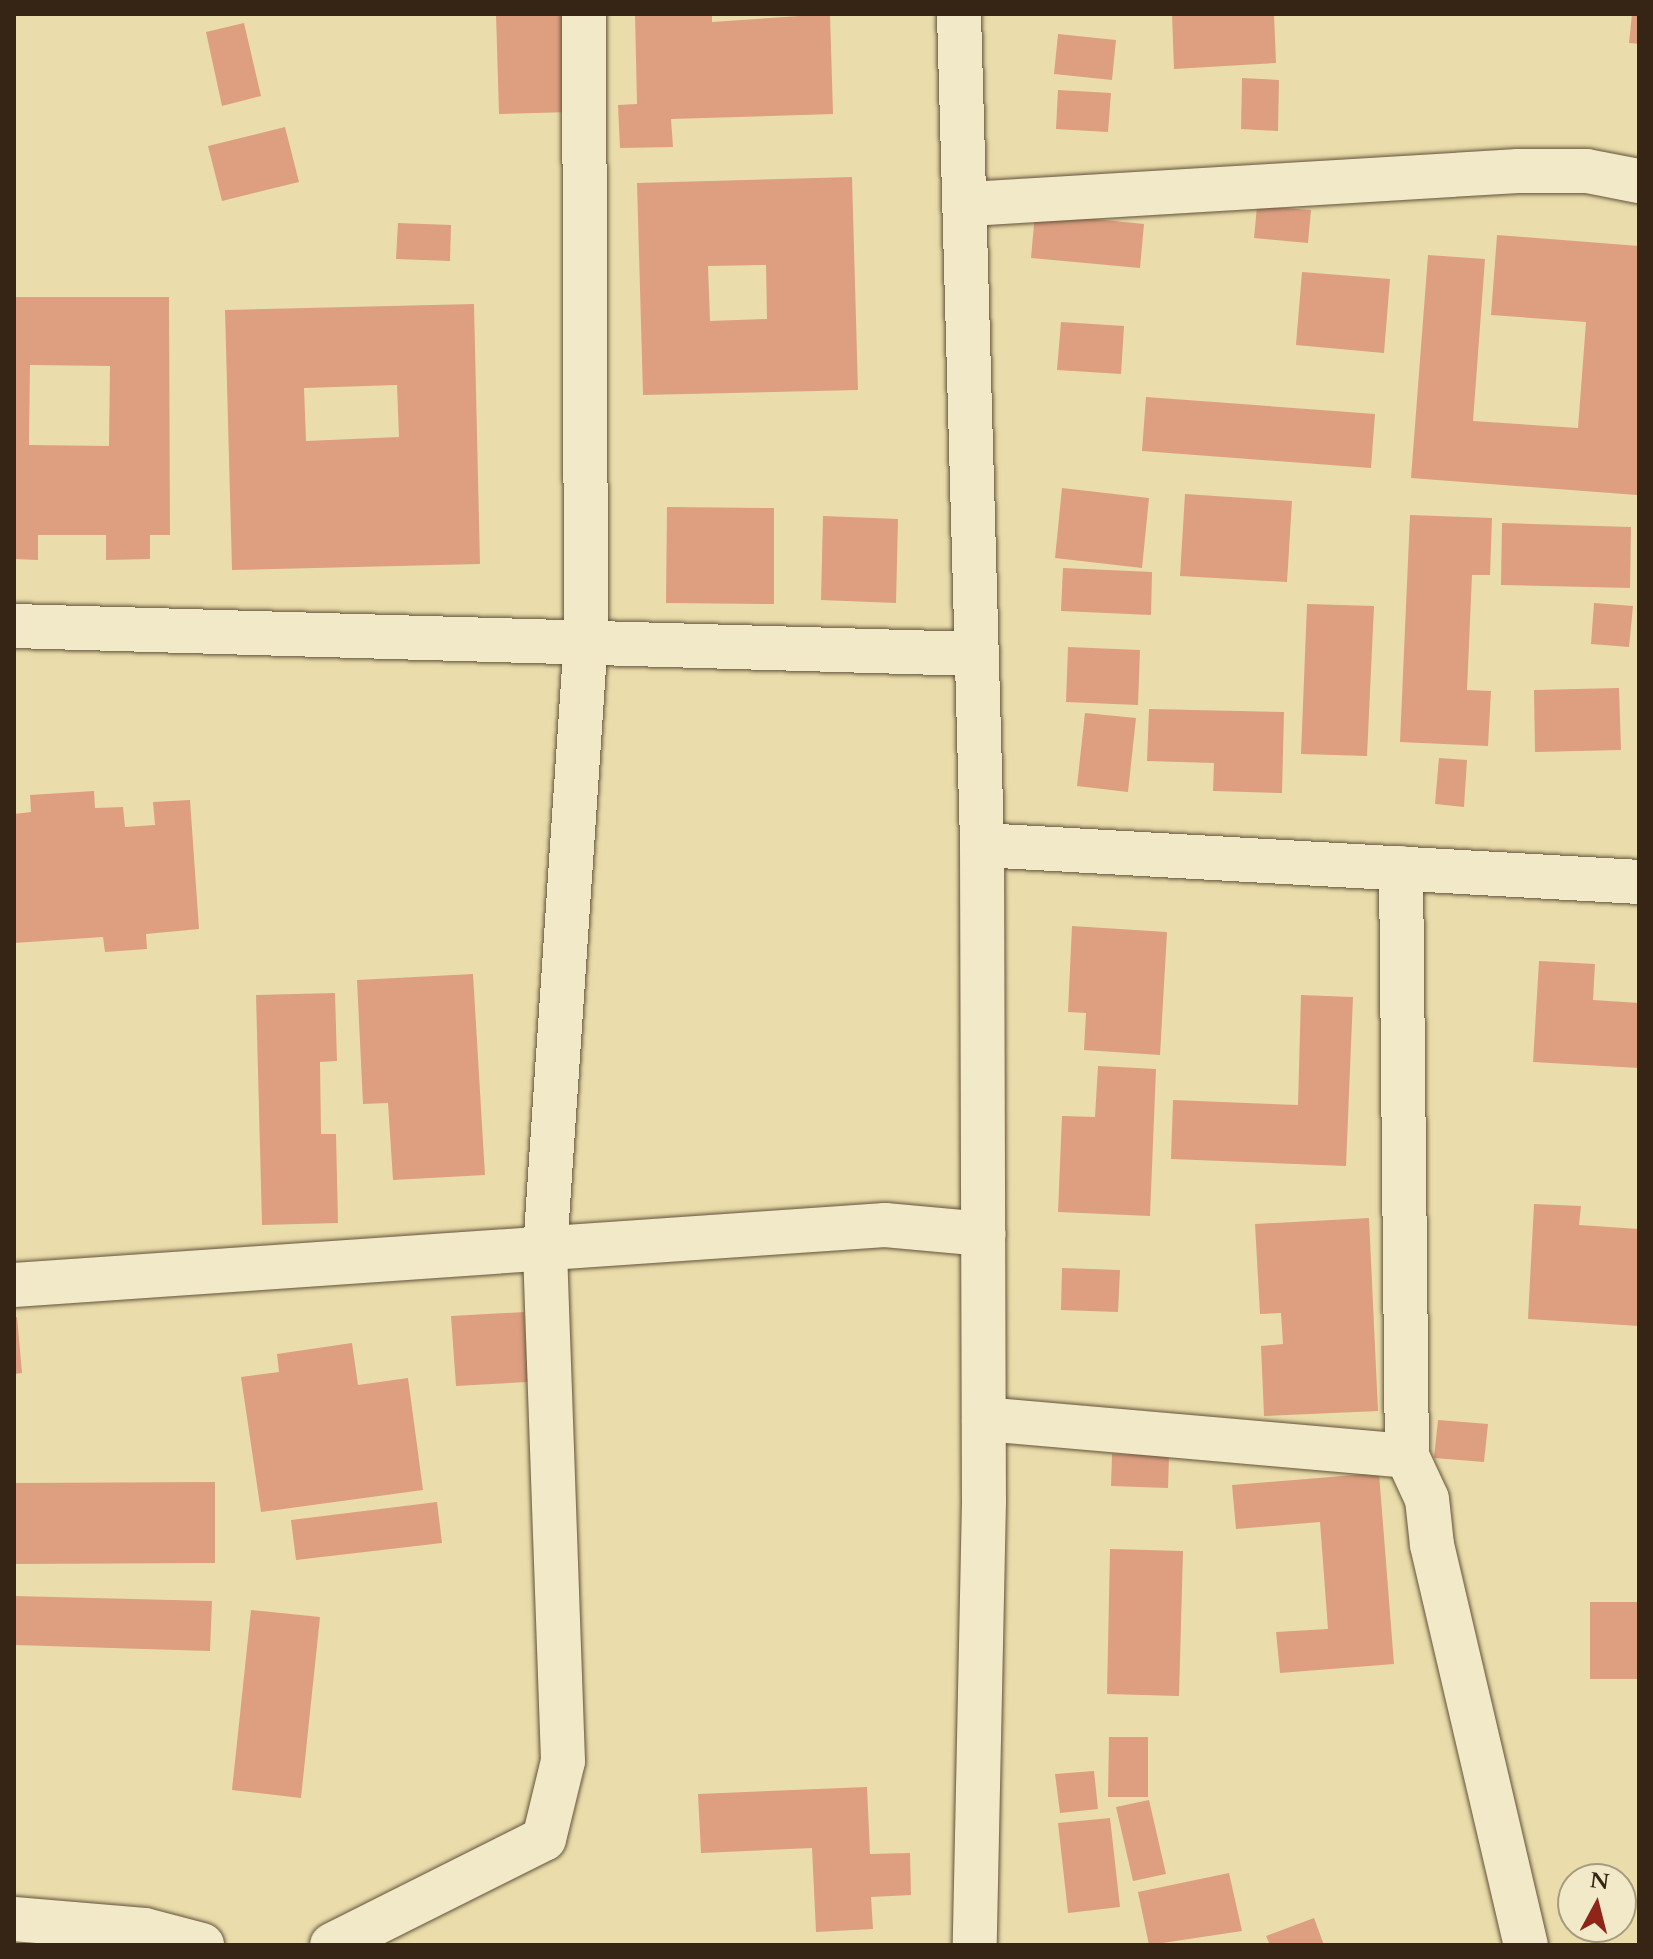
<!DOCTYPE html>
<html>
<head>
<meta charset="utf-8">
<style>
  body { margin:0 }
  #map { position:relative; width:1653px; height:1959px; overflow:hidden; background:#eaddab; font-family:Cardo,serif }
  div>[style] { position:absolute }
  .building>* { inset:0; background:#dd9f80 }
  .roads { filter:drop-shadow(0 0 2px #63533a) drop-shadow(0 0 2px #63533a) }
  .minor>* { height:44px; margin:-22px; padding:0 22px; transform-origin:22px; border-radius:22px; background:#f1e9c8 }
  span { translate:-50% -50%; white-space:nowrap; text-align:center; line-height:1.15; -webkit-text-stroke:8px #f1e9c8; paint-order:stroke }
  .frame { position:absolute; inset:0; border:16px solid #362514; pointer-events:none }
  .north { position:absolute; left:1557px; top:1863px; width:80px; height:80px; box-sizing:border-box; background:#f1e9c8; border:2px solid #a69b80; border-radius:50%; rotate:7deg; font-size:22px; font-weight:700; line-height:32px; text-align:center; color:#362514 }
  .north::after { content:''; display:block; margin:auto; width:28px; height:36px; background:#8f2418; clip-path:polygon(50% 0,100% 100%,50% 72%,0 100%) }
</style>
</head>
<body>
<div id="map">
  <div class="building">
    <i style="clip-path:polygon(496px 14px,568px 14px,571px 112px,499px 114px)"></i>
    <i style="clip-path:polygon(635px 14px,712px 14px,712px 22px,830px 14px,833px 114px,671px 119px,673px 147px,620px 148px,618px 105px,637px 104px)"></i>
    <i style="clip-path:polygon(1172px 14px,1274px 14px,1276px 63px,1174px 69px)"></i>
    <i style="clip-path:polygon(1632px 14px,1639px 14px,1639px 44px,1629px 43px)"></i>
    <i style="clip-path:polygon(244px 23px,261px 96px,222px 106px,206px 32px)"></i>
    <i style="clip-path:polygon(1058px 34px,1116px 40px,1112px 80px,1054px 74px)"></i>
    <i style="clip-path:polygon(1242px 78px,1279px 80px,1278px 131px,1241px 129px)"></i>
    <i style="clip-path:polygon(1058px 90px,1111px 93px,1108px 132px,1056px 129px)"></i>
    <i style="clip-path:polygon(285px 127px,299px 182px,222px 201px,208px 146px)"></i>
    <i style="clip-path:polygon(evenodd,852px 177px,858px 390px,643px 395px,637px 183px,852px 177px,766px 265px,767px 319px,710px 321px,708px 266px,766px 265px)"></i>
    <i style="clip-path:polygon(1257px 206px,1311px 210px,1308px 243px,1254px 238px)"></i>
    <i style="clip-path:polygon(1035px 213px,1144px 224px,1140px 268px,1031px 258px)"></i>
    <i style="clip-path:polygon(398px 223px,451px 225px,450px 261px,396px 259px)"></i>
    <i style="clip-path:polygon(1497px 235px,1639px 246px,1637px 495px,1411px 478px,1428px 255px,1485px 259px,1473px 421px,1578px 428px,1586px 322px,1491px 315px)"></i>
    <i style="clip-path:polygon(1302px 272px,1390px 279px,1384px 353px,1296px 345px)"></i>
    <i style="clip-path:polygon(evenodd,14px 297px,169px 297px,170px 535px,150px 535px,150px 559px,106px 560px,106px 535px,38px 535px,38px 560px,14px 559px,14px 297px,30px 365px,110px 366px,109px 446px,29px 445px,30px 365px)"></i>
    <i style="clip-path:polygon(evenodd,474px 304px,480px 564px,232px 570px,225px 310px,474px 304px,397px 385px,399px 437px,306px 441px,304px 388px,397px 385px)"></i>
    <i style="clip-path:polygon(1061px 322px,1124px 326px,1121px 374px,1057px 370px)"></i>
    <i style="clip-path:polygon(1146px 397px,1375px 414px,1371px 468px,1142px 451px)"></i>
    <i style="clip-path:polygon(1062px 488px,1149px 498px,1142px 568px,1055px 558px)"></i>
    <i style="clip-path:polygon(1185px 494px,1292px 501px,1287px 582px,1180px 576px)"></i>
    <i style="clip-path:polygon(667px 507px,774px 508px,774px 604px,666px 603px)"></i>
    <i style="clip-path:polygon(1410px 515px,1492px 518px,1490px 575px,1472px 575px,1467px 690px,1491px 691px,1488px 746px,1400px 742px)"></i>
    <i style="clip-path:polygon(823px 516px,898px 519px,896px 603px,821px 600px)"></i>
    <i style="clip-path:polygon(1502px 523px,1631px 527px,1630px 588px,1501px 585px)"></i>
    <i style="clip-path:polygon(1063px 568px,1152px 572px,1151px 615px,1061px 611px)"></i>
    <i style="clip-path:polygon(1594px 603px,1633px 606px,1629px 647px,1591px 644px)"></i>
    <i style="clip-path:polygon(1307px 604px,1374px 606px,1367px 756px,1301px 754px)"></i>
    <i style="clip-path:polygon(1068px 647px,1140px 650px,1138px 705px,1066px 702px)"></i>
    <i style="clip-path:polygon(1619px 688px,1621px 750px,1535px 752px,1534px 690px)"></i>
    <i style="clip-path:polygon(1149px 709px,1284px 712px,1282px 793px,1213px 791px,1214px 763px,1147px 761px)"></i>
    <i style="clip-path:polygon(1085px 713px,1136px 718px,1128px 792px,1077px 786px)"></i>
    <i style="clip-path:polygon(1439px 758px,1467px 760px,1464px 807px,1435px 804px)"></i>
    <i style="clip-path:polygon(94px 791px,95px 808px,123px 807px,125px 827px,155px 825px,153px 802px,190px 800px,199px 929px,146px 934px,147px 949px,105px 952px,103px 937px,14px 943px,14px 814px,31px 812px,30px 795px)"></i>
    <i style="clip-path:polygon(1072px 926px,1167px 932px,1160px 1055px,1084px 1050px,1086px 1013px,1068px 1012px)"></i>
    <i style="clip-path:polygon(1539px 961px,1595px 964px,1593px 1000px,1639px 1003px,1639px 1068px,1533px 1062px)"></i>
    <i style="clip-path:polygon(473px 974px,485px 1175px,393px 1180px,388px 1103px,363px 1104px,357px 980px)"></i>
    <i style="clip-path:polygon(335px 993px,337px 1061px,320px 1062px,321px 1134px,336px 1134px,338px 1223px,262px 1225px,256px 995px)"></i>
    <i style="clip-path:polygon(1301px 995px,1353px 997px,1346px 1166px,1171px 1159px,1173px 1100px,1298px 1105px)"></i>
    <i style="clip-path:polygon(1098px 1066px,1156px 1069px,1150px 1216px,1058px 1212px,1062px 1116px,1095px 1117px)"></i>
    <i style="clip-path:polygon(1534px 1204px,1581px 1206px,1579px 1225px,1639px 1229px,1639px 1326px,1528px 1319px)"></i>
    <i style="clip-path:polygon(1369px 1218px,1378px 1411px,1264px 1416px,1261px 1346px,1283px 1344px,1281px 1313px,1260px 1314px,1255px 1224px)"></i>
    <i style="clip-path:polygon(1062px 1268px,1120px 1270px,1118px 1312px,1061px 1310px)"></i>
    <i style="clip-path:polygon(524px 1312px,528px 1382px,456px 1386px,451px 1316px)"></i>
    <i style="clip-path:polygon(17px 1317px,22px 1373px,14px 1374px,14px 1318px)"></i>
    <i style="clip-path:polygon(352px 1343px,358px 1385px,408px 1378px,423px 1490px,261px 1512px,241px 1377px,279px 1372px,277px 1354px)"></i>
    <i style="clip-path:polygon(1438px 1420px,1488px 1424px,1484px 1462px,1434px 1458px)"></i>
    <i style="clip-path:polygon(1112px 1454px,1169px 1456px,1168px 1488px,1111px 1486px)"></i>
    <i style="clip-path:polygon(1379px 1473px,1394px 1664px,1280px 1673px,1276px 1632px,1328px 1629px,1320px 1522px,1236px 1529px,1232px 1485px)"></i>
    <i style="clip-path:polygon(215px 1482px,215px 1563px,14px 1564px,14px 1483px)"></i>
    <i style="clip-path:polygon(437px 1502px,442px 1543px,296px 1560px,291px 1520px)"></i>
    <i style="clip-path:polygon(1110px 1549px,1183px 1551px,1179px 1696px,1107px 1694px)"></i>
    <i style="clip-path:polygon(14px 1596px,212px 1601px,210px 1651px,14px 1645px)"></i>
    <i style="clip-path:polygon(1590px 1602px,1639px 1602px,1639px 1679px,1590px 1679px)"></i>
    <i style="clip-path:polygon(251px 1610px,320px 1617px,301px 1798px,232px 1790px)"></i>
    <i style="clip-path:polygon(1109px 1737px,1148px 1737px,1148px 1797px,1108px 1797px)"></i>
    <i style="clip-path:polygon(1094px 1771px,1098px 1809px,1060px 1813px,1055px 1774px)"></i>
    <i style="clip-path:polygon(867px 1787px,870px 1854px,910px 1853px,911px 1895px,871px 1897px,873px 1929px,816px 1932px,812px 1848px,701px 1853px,698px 1794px)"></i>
    <i style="clip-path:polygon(1149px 1800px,1166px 1874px,1133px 1881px,1116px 1807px)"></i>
    <i style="clip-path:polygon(1110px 1818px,1120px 1907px,1068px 1913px,1058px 1823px)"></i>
    <i style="clip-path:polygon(1229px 1873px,1242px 1931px,1149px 1945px,1138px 1892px)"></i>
    <i style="clip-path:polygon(1314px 1918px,1324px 1945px,1270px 1945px,1266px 1936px)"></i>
  </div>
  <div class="roads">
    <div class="minor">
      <i style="left:959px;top:14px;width:831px;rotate:88.41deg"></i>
      <i style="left:982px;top:845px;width:656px;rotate:89.83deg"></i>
      <i style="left:984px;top:1501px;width:444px;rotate:91.2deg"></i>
      <i style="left:969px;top:204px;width:550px;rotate:-3.44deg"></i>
      <i style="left:1518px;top:171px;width:69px"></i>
      <i style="left:1587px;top:171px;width:53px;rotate:10.9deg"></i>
      <i style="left:14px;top:626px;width:963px;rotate:1.67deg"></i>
      <i style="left:982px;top:845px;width:658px;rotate:3.22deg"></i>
      <i style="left:1401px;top:868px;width:588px;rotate:89.42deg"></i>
      <i style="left:14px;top:1285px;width:873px;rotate:-3.94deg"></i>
      <i style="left:885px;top:1225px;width:99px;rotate:5.2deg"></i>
      <i style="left:984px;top:1419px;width:425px;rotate:5deg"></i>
      <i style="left:1407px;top:1456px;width:47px;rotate:65.1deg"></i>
      <i style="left:1427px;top:1499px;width:46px;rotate:83.8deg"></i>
      <i style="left:1432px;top:1545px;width:411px;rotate:76.8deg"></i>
      <i style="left:14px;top:1919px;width:131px;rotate:4.8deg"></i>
      <i style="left:145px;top:1930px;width:59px;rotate:14.7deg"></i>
      <i style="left:332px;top:1945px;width:237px;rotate:-26.6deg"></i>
      <i style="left:544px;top:1839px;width:80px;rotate:-76.3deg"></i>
      <i style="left:563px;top:1761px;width:511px;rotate:-92.02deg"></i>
      <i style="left:545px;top:1250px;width:613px;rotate:-86.17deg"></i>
      <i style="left:586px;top:638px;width:624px;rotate:-90.18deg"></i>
    </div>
  </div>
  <div class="frame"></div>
  <div class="north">N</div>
</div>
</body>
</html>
